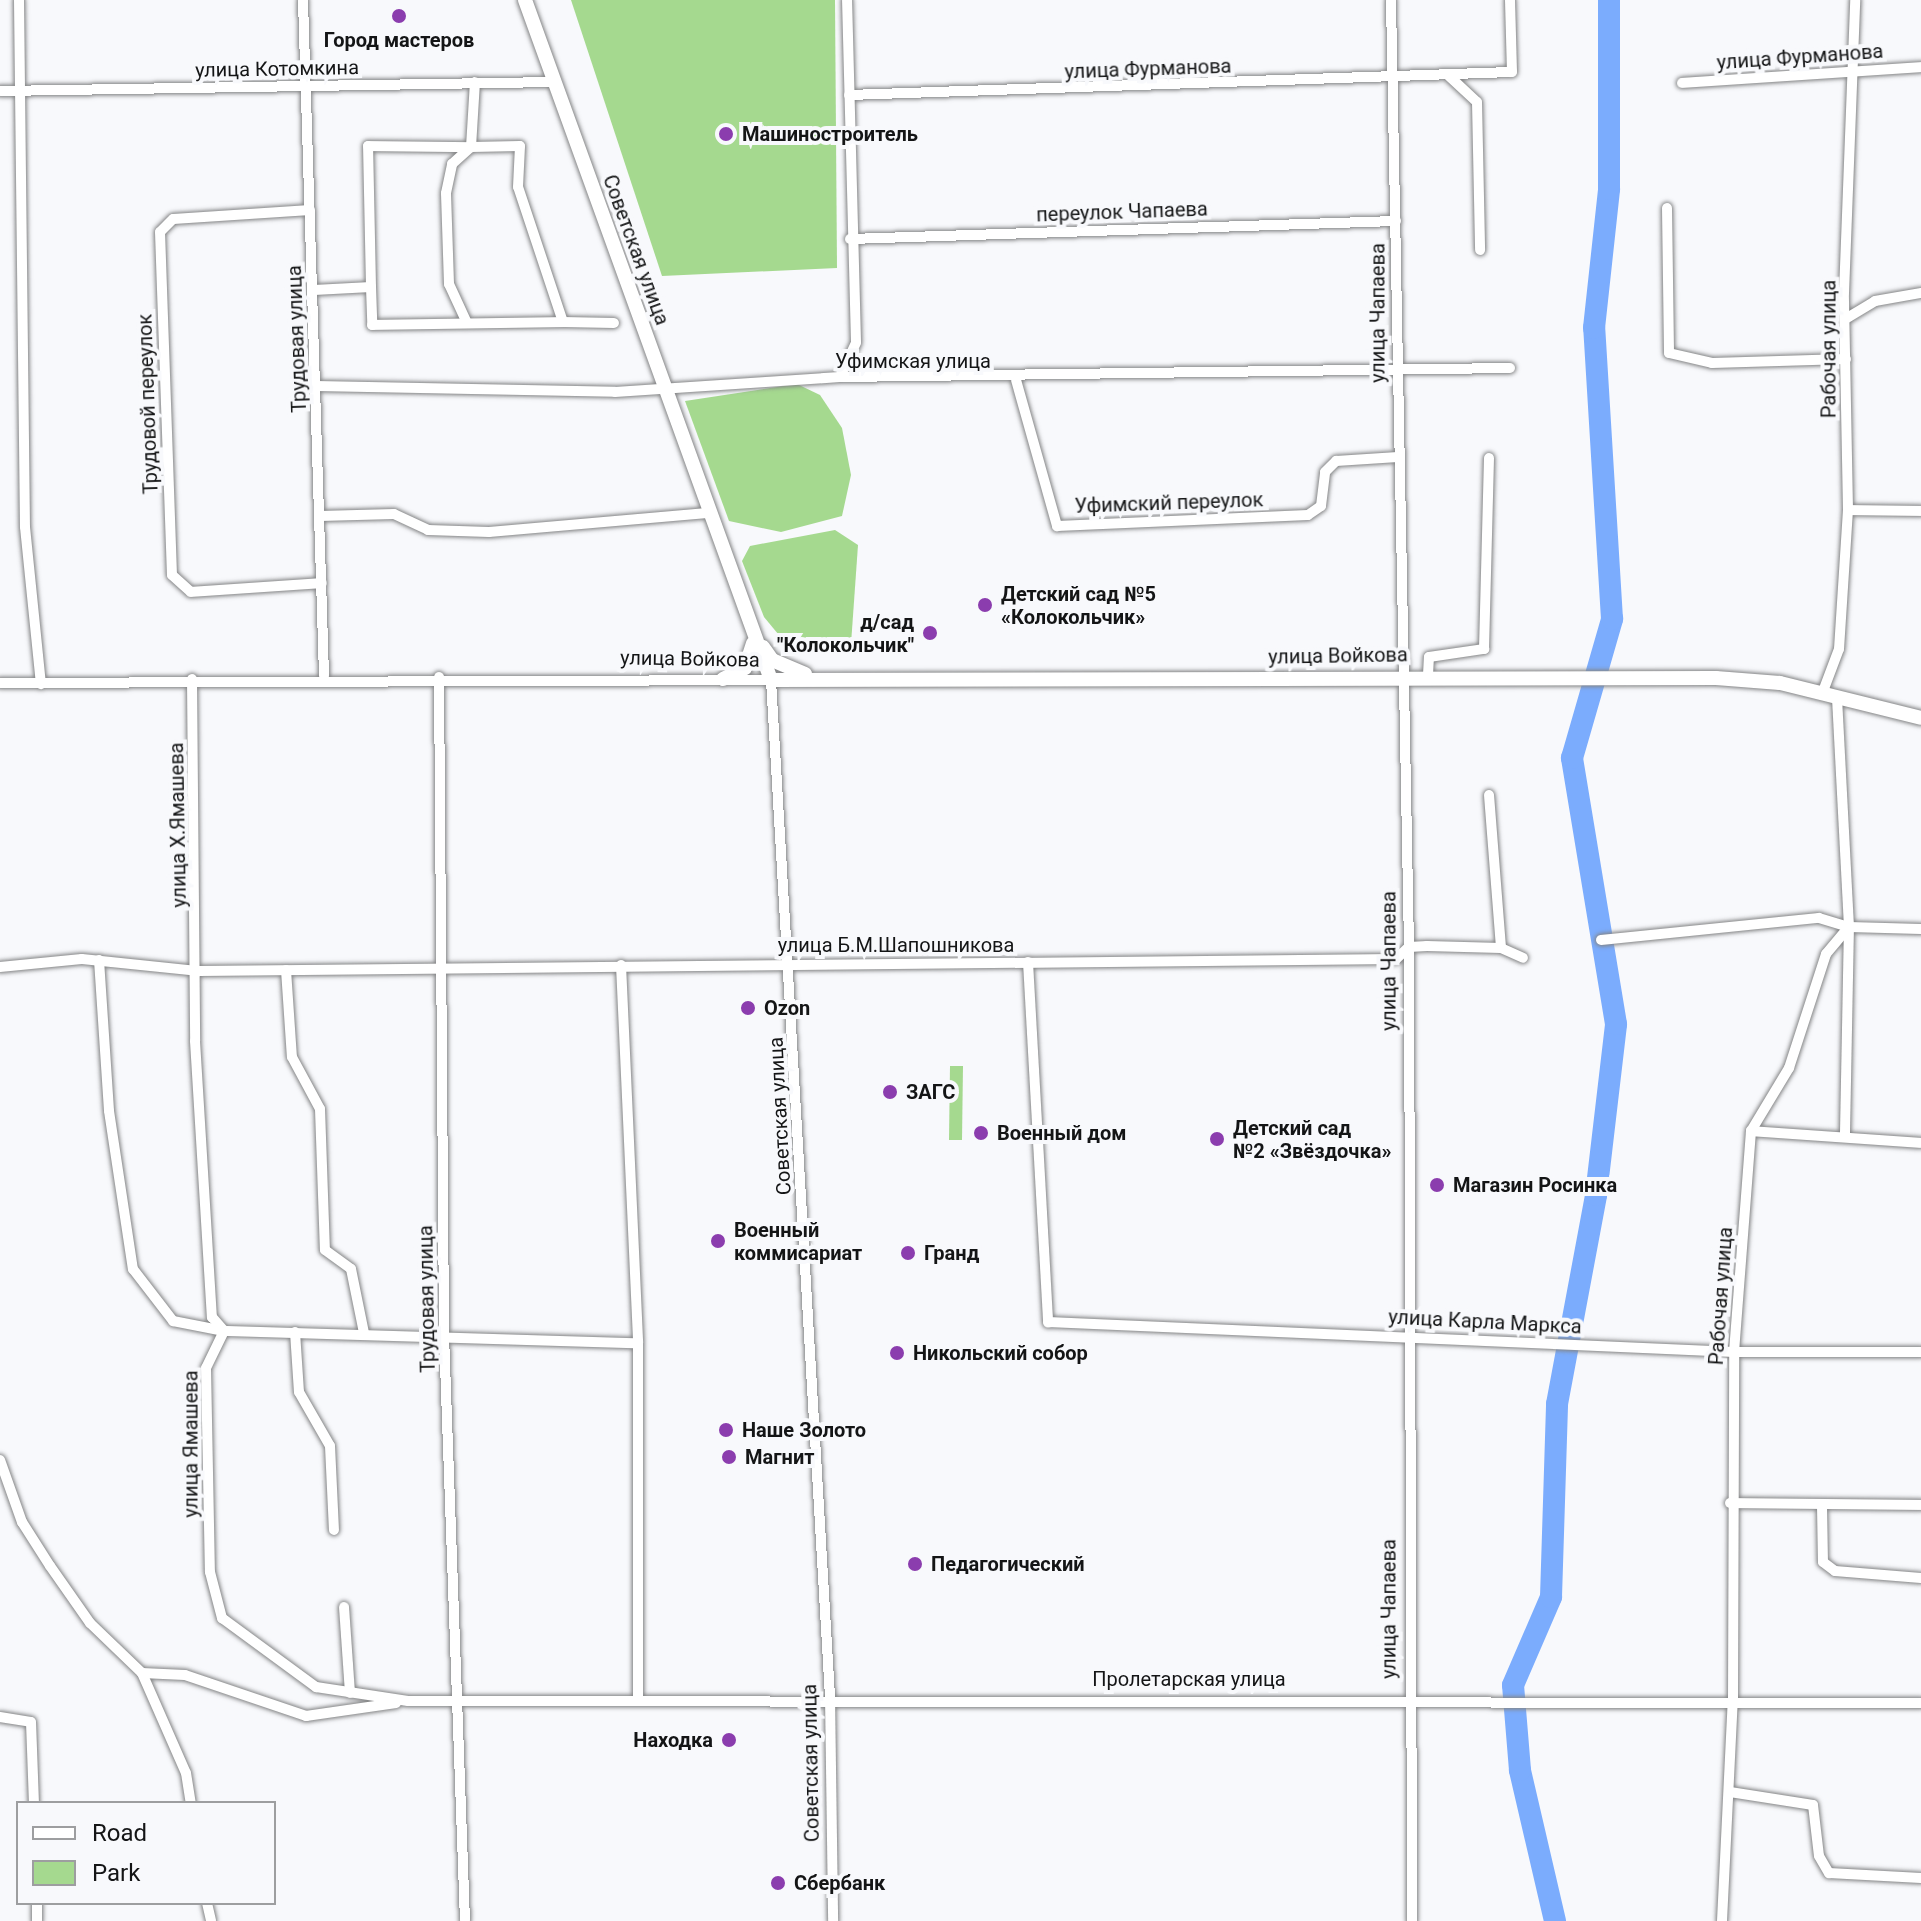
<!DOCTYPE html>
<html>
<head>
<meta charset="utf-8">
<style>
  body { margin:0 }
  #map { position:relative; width:1921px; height:1921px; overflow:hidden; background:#f8f9fc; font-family:Roboto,sans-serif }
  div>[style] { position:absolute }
  .green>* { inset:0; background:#a5d98f }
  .river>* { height:22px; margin:-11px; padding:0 11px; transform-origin:11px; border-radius:11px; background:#7bacfd }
  .roads { filter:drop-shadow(0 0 2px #848586) drop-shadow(0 0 2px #848586) }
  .street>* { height:10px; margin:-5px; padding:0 5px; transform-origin:5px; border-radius:5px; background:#fff }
  .secondary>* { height:14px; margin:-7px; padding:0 7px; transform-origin:7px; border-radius:7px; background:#fff }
  .dots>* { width:22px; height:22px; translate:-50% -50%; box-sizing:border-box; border:4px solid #f8f9fc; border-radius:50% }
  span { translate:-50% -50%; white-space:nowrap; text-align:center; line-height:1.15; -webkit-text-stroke:8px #f8f9fc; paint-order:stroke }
  .poi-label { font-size:20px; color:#141516; font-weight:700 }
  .left { translate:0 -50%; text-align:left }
  .right { translate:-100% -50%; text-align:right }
  .street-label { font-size:20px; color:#141516 }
  .legend { position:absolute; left:16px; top:1801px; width:260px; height:104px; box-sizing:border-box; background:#f8f9fc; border:2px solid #9d9ea0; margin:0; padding:10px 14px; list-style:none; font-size:24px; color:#141516 }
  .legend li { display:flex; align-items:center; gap:16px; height:40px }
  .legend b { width:40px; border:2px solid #9d9ea0 }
</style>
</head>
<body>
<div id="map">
  <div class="green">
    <i style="clip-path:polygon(571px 0,835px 0,837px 268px,662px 276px)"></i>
    <i style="clip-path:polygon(797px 384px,820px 395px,842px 428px,851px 475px,842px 516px,781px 532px,729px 521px,685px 401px)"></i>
    <i style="clip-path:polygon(835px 530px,858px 545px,851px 644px,788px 646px,764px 617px,742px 561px,750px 546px)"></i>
    <i style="clip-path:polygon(950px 1066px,963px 1066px,962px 1140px,949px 1140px)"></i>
  </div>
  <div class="river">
    <i style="left:1555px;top:1921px;width:155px;rotate:-103.1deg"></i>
    <i style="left:1520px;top:1770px;width:85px;rotate:-94.7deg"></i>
    <i style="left:1513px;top:1685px;width:96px;rotate:-66.6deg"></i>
    <i style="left:1551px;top:1597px;width:193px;rotate:-88.2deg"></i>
    <i style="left:1557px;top:1404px;width:213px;rotate:-79.4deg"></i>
    <i style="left:1596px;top:1195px;width:172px;rotate:-83.3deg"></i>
    <i style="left:1616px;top:1024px;width:270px;rotate:-99.4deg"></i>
    <i style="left:1572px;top:758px;width:145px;rotate:-73.9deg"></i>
    <i style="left:1612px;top:619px;width:292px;rotate:-93.5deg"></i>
    <i style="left:1594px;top:328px;width:140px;rotate:-83.8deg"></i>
    <i style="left:1609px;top:189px;width:189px;rotate:-90deg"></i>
  </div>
  <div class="roads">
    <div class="street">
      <i style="left:19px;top:0;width:527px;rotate:89.35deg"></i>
      <i style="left:25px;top:527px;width:158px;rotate:84.2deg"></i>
      <i style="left:303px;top:0;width:676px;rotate:88.22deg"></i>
      <i style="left:1391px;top:0;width:947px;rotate:88.91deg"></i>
      <i style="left:1409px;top:947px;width:974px;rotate:89.82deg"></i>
      <i style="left:1449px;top:76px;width:38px;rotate:43deg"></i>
      <i style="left:1477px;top:102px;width:148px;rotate:88.8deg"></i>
      <i style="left:1682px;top:83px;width:240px;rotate:-3.8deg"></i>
      <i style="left:0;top:91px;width:555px;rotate:-0.93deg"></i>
      <i style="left:849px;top:95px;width:663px;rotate:-1.99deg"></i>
      <i style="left:1512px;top:72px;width:72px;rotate:-91.6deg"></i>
      <i style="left:1667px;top:208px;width:145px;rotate:89.2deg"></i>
      <i style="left:1669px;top:353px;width:44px;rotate:13.1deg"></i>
      <i style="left:1712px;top:363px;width:134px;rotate:-1.7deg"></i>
      <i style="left:310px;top:210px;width:137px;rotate:176.2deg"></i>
      <i style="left:173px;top:219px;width:18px;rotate:135deg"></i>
      <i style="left:160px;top:232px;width:343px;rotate:88deg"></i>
      <i style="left:172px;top:575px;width:25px;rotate:42deg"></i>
      <i style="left:191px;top:592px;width:131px;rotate:-3.9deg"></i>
      <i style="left:850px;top:239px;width:546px;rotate:-1.89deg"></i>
      <i style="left:371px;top:287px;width:141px;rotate:-91.2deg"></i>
      <i style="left:368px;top:146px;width:103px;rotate:0.6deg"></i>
      <i style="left:314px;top:290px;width:57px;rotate:-3deg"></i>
      <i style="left:371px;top:287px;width:38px;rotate:88deg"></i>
      <i style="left:372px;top:325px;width:191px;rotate:-0.9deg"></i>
      <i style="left:563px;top:322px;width:142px;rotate:-108.4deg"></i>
      <i style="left:518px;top:187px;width:41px;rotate:-87.2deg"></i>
      <i style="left:520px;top:146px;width:49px;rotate:178.8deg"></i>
      <i style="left:471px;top:147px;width:65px;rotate:-86.5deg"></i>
      <i style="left:1847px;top:318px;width:33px;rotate:-31deg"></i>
      <i style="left:1875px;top:301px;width:47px;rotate:-9.9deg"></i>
      <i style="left:563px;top:322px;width:51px;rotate:1.1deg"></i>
      <i style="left:467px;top:323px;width:43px;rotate:-114.8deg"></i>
      <i style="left:449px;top:284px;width:91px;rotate:-91.9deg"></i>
      <i style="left:446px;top:193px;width:30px;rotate:-78deg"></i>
      <i style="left:452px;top:164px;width:25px;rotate:-42deg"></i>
      <i style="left:840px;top:377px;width:38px;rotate:-65deg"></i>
      <i style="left:856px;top:342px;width:342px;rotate:-91.5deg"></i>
      <i style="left:1016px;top:380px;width:152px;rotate:74.3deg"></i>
      <i style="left:1057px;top:526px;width:251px;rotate:-2.5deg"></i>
      <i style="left:1308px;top:515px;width:16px;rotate:-35deg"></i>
      <i style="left:1321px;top:506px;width:34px;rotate:-83deg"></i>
      <i style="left:1325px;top:472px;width:16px;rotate:-45deg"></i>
      <i style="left:1336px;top:461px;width:62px;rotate:-3.7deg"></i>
      <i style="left:316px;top:386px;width:299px;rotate:1.1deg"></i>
      <i style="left:615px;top:392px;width:225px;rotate:-3.8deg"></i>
      <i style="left:840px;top:377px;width:670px;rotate:-0.77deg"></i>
      <i style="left:1848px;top:510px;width:73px;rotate:0.8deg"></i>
      <i style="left:320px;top:516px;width:74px;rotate:-1.5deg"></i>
      <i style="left:394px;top:514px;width:38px;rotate:25deg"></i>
      <i style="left:428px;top:530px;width:61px;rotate:1.9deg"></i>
      <i style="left:489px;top:532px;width:219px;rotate:-5deg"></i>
      <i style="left:1428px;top:675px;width:18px;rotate:-87deg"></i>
      <i style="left:1429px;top:657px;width:56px;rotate:-8.3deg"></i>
      <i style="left:1484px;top:649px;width:191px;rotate:-88.5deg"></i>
      <i style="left:439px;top:677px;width:658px;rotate:89.56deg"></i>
      <i style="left:444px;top:1335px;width:586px;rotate:87.95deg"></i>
      <i style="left:192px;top:679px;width:362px;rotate:89.5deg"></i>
      <i style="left:195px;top:1041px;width:277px;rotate:86.5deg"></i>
      <i style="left:212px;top:1317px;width:18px;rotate:49deg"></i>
      <i style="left:224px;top:1331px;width:41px;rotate:115.9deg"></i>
      <i style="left:206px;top:1368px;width:204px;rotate:88.9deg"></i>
      <i style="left:210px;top:1572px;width:48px;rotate:75.4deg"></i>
      <i style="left:222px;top:1618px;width:117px;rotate:36.3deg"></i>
      <i style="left:316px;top:1687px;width:93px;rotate:8.7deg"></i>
      <i style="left:408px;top:1701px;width:1513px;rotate:0.08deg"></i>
      <i style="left:0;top:683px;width:771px;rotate:-0.22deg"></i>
      <i style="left:771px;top:680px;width:1018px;rotate:86.68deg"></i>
      <i style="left:830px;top:1696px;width:225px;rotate:89.2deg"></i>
      <i style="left:1822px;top:694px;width:48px;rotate:-69.3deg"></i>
      <i style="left:1839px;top:649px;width:139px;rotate:-86.3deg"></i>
      <i style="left:1848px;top:510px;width:217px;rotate:-91.1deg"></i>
      <i style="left:1844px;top:293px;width:293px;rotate:-87.8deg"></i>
      <i style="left:1489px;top:795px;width:153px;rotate:85.5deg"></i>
      <i style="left:1601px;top:940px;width:219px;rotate:-5.8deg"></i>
      <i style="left:1819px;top:918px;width:31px;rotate:17deg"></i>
      <i style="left:1849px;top:927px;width:72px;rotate:1.6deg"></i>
      <i style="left:99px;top:960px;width:151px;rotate:86.2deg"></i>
      <i style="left:109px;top:1111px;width:160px;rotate:81.4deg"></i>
      <i style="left:133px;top:1269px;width:66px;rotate:52.4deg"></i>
      <i style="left:173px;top:1321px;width:52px;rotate:11.1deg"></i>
      <i style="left:224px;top:1331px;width:414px;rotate:1.7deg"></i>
      <i style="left:1028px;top:962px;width:361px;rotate:86.8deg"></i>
      <i style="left:1048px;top:1322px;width:687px;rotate:2.5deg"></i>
      <i style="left:1734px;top:1352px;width:187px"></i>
      <i style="left:621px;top:965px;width:378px;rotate:87.4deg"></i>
      <i style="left:638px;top:1343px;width:353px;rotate:90deg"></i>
      <i style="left:0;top:967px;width:82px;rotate:-5.6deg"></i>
      <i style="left:82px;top:959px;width:118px;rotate:5.9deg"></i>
      <i style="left:199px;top:971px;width:1197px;rotate:-0.57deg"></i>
      <i style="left:1396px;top:959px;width:18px;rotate:-43deg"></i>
      <i style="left:1409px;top:947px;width:18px;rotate:-3deg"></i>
      <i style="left:1427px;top:946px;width:74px;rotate:1.5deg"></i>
      <i style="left:1501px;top:948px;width:24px;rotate:24deg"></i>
      <i style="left:286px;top:970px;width:87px;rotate:86.1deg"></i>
      <i style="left:292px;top:1057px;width:59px;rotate:61.7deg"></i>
      <i style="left:320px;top:1109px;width:141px;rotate:88deg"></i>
      <i style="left:325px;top:1250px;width:32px;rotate:36deg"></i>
      <i style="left:351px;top:1269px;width:65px;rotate:78.5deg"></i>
      <i style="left:1751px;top:1131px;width:170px;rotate:4deg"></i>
      <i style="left:1845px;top:1133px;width:206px;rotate:-88.9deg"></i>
      <i style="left:295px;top:1332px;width:60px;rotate:86.2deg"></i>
      <i style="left:299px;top:1392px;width:62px;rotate:60.1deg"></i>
      <i style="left:330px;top:1446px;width:84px;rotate:87.3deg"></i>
      <i style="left:0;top:1460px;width:66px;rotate:70.5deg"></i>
      <i style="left:22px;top:1522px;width:52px;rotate:57.5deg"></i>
      <i style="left:50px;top:1566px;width:70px;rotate:54.9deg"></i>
      <i style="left:90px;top:1623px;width:72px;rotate:43.9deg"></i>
      <i style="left:142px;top:1673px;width:43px;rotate:2.7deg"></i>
      <i style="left:185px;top:1675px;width:128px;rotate:18.7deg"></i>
      <i style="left:306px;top:1716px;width:91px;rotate:-8.2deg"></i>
      <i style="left:1730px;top:1503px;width:191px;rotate:0.6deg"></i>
      <i style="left:1822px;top:1506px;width:56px;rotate:89deg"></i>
      <i style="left:1823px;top:1562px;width:15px;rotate:37deg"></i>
      <i style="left:1835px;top:1571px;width:86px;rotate:4.7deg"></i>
      <i style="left:344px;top:1607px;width:86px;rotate:86deg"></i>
      <i style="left:142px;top:1673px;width:109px;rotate:66.3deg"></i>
      <i style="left:186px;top:1773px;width:30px;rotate:81deg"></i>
      <i style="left:0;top:1717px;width:31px;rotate:9deg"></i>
      <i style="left:31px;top:1722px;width:81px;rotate:87.9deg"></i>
      <i style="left:1730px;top:1792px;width:84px;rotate:8.9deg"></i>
      <i style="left:1813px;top:1805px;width:51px;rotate:83.3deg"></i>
      <i style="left:1819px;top:1856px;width:20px;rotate:60deg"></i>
      <i style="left:1829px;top:1873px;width:92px;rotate:3.1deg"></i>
      <i style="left:37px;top:1903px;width:18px;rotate:90deg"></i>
      <i style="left:207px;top:1903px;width:18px;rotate:77deg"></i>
      <i style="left:1722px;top:1921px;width:221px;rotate:-87.2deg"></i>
      <i style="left:1733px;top:1700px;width:348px;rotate:-89.8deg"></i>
      <i style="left:1734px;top:1352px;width:222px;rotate:-85.6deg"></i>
      <i style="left:1751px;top:1131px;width:74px;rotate:-58.9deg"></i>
      <i style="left:1789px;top:1068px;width:120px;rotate:-72deg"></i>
      <i style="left:1826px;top:954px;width:35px;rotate:-50deg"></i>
      <i style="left:1849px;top:927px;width:228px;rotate:-93deg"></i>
    </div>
    <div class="secondary">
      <i style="left:525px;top:0;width:723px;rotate:70.11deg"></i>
      <i style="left:771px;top:680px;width:945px;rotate:-0.12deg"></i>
      <i style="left:1716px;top:678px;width:64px;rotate:4.5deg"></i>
      <i style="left:1780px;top:683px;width:145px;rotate:13.9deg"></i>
      <i style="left:763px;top:647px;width:16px;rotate:55deg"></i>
      <i style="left:772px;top:660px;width:36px;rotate:23deg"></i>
      <i style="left:723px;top:679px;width:25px;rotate:-27deg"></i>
      <i style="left:745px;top:668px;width:26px;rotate:-72deg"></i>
    </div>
  </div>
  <div class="dots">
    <i style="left:399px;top:16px;background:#8b3dae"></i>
    <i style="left:726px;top:134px;background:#8b3dae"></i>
    <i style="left:985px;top:605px;background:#8b3dae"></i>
    <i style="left:930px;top:633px;background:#8b3dae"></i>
    <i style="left:748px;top:1008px;background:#8b3dae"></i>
    <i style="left:890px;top:1092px;background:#8b3dae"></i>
    <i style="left:981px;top:1133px;background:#8b3dae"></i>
    <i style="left:1217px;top:1139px;background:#8b3dae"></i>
    <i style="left:1437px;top:1185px;background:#8b3dae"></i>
    <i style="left:718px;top:1241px;background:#8b3dae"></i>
    <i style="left:908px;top:1253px;background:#8b3dae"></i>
    <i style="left:897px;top:1353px;background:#8b3dae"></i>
    <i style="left:726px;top:1430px;background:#8b3dae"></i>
    <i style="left:729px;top:1457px;background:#8b3dae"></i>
    <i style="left:915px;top:1564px;background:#8b3dae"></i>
    <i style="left:729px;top:1740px;background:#8b3dae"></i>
    <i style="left:778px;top:1883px;background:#8b3dae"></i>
  </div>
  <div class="poi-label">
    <span style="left:399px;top:40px">Город мастеров</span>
    <span class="left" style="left:742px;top:134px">Машиностроитель</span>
    <span class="left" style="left:1001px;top:606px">Детский сад №5<br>«Колокольчик»</span>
    <span class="right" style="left:914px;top:634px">д/сад<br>"Колокольчик"</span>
    <span class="left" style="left:764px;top:1008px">Ozon</span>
    <span class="left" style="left:906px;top:1092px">ЗАГС</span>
    <span class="left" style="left:1233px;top:1140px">Детский сад<br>№2 «Звёздочка»</span>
    <span class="left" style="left:997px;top:1133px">Военный дом</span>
    <span class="left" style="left:1453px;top:1185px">Магазин Росинка</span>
    <span class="left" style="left:734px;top:1242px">Военный<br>коммисариат</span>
    <span class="left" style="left:924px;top:1253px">Гранд</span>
    <span class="left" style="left:913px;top:1353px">Никольский собор</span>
    <span class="left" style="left:742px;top:1430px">Наше Золото</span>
    <span class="left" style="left:745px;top:1457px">Магнит</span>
    <span class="left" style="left:931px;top:1564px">Педагогический</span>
    <span class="right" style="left:713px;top:1740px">Находка</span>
    <span class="left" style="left:794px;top:1883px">Сбербанк</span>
  </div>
  <div class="street-label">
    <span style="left:1800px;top:57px;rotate:-4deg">улица Фурманова</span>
    <span style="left:277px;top:69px;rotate:-1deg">улица Котомкина</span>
    <span style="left:1148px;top:69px;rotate:-2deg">улица Фурманова</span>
    <span style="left:1122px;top:212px;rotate:-2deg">переулок Чапаева</span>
    <span style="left:636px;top:250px;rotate:70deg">Советская улица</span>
    <span style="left:1378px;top:313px;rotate:-90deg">улица Чапаева</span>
    <span style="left:297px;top:339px;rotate:-92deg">Трудовая улица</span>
    <span style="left:1829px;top:349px;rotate:-90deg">Рабочая улица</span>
    <span style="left:913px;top:361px">Уфимская улица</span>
    <span style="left:148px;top:404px;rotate:-92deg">Трудовой переулок</span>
    <span style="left:1169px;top:503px;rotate:-2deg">Уфимский переулок</span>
    <span style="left:1338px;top:656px;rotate:-1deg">улица Войкова</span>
    <span style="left:690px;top:659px;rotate:1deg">улица Войкова</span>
    <span style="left:178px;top:825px;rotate:-91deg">улица Х.Ямашева</span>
    <span style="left:896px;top:945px">улица Б.М.Шапошникова</span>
    <span style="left:1389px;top:961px;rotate:-90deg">улица Чапаева</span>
    <span style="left:780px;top:1116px;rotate:-93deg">Советская улица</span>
    <span style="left:1721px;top:1296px;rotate:-86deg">Рабочая улица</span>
    <span style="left:427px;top:1299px;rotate:-91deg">Трудовая улица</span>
    <span style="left:1485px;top:1322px;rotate:3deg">улица Карла Маркса</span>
    <span style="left:191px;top:1444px;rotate:-90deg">улица Ямашева</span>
    <span style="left:1389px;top:1609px;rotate:-90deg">улица Чапаева</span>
    <span style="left:1189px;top:1679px">Пролетарская улица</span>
    <span style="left:811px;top:1763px;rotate:-91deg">Советская улица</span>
  </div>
  <ul class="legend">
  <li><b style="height:10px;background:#fff"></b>Road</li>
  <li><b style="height:22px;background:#a5d98f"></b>Park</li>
  </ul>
</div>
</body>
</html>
